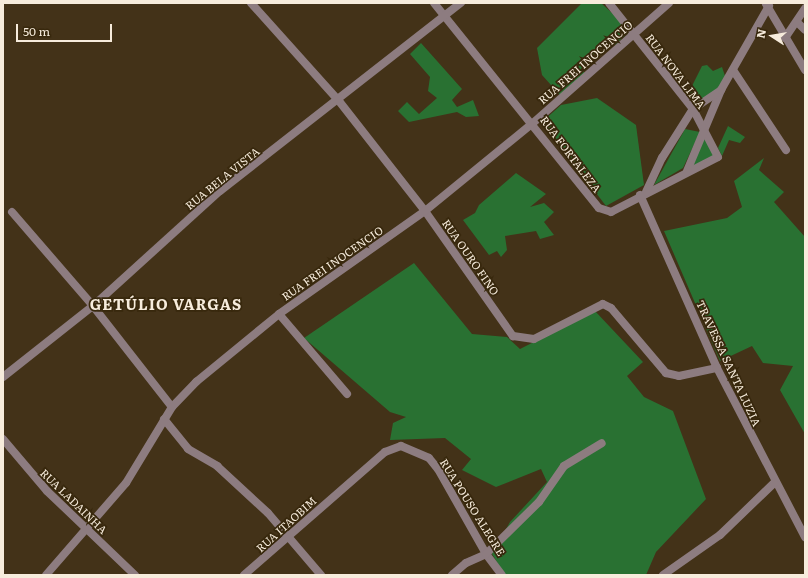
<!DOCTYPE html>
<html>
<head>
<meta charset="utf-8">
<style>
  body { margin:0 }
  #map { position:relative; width:808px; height:578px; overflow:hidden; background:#433218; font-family:Literata,serif }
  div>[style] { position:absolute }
  .green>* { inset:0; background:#297132 }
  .street>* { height:8px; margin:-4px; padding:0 4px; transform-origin:4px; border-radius:4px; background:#8d7c80 }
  span { translate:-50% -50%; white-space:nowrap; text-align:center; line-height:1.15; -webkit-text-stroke:3.5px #38280d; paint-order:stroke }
  .street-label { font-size:11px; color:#f7ecdc }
  .district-label { font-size:15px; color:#f7ecdc; font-weight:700; letter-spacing:1px }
  .frame { position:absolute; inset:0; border:4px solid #f7ecdc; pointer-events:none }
  .north { position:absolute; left:752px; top:16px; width:40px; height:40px; -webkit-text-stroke:3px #38280d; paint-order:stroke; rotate:282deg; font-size:11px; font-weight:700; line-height:16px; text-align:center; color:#f7ecdc }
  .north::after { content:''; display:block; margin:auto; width:14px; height:18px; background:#f7ecdc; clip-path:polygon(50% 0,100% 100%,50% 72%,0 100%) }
  .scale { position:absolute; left:16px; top:24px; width:96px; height:18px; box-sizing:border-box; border:2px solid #f7ecdc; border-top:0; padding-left:5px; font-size:12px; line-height:14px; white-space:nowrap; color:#f7ecdc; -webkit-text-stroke:3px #38280d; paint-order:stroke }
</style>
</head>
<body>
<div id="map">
  <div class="green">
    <i style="clip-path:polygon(582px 3px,601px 3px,631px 30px,615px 45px,604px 42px,581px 69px,585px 73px,560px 95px,542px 75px,537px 48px)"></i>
    <i style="clip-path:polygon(421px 43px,462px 89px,452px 100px,457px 107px,473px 100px,479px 116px,466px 117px,457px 112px,409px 122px,398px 111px,407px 102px,419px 114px,437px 98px,428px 91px,430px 77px,410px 54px)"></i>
    <i style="clip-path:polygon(707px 65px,713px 71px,722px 67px,725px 76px,721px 90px,693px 105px,680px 87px,684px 85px,690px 90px,702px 66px)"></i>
    <i style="clip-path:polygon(597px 98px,636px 125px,644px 185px,606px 206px,542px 122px,561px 105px)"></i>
    <i style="clip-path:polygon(728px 126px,745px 137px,740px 143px,729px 140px,722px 156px,718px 148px)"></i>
    <i style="clip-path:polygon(685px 129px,700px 132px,683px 168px,654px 185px)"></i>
    <i style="clip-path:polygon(704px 136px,716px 155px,690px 168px)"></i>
    <i style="clip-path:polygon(764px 158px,759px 170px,784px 192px,774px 202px,805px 237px,805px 434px,780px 390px,793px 366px,763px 363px,752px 346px,720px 361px,664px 231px,727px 218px,742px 207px,734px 181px)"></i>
    <i style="clip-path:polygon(516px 173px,546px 194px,530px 207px,544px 203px,554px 212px,544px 222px,554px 235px,540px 239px,536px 231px,505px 236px,507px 250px,501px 257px,497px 251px,489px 255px,463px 220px,475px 213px,479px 205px)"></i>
    <i style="clip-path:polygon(414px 263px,472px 334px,507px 337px,520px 349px,595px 311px,643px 362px,627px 376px,644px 397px,673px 411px,706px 499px,656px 552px,646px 575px,505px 575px,492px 554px,510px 522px,547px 482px,541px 469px,496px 487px,462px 470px,471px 459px,445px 438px,390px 440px,393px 423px,406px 417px,390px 412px,304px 338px)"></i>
  </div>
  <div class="street">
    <i style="left:251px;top:3px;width:132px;rotate:48.1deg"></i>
    <i style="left:339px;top:101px;width:140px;rotate:52deg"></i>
    <i style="left:425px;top:211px;width:153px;rotate:54.9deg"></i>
    <i style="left:513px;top:336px;width:21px;rotate:8deg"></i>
    <i style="left:534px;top:339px;width:77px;rotate:-26.9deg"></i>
    <i style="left:603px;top:304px;width:9px;rotate:27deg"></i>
    <i style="left:611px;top:308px;width:85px;rotate:49.8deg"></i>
    <i style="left:666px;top:373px;width:13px;rotate:13deg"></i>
    <i style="left:679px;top:376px;width:39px;rotate:-12deg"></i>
    <i style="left:434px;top:3px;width:263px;rotate:51.2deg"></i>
    <i style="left:599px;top:208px;width:13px;rotate:18deg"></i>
    <i style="left:611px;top:212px;width:120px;rotate:-27.2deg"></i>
    <i style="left:718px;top:157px;width:54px;rotate:-117.5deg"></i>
    <i style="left:693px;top:109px;width:135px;rotate:-128.4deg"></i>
    <i style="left:766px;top:4px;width:77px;rotate:59.4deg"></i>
    <i style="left:797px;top:22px;width:11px;rotate:45deg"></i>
    <i style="left:785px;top:38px;width:36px;rotate:-56deg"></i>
    <i style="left:733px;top:70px;width:96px;rotate:56.5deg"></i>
    <i style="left:687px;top:171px;width:88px;rotate:-67.2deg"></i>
    <i style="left:646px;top:192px;width:38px;rotate:-65deg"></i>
    <i style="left:662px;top:158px;width:58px;rotate:-57.7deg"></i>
    <i style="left:693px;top:109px;width:34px;rotate:-34deg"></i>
    <i style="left:721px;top:90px;width:97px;rotate:-60.3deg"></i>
    <i style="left:640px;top:195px;width:189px;rotate:66deg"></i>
    <i style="left:717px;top:368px;width:191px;rotate:62.5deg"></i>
    <i style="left:12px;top:212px;width:124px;rotate:49.2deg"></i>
    <i style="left:93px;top:306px;width:128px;rotate:52deg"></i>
    <i style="left:279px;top:314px;width:105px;rotate:49.6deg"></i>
    <i style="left:3px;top:377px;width:115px;rotate:-38.3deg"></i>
    <i style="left:93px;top:306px;width:171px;rotate:-42.2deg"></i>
    <i style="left:220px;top:191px;width:306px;rotate:-38deg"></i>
    <i style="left:164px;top:419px;width:38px;rotate:51deg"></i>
    <i style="left:188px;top:449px;width:34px;rotate:30deg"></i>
    <i style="left:217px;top:466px;width:69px;rotate:42.7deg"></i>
    <i style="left:268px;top:513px;width:82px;rotate:49.5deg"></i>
    <i style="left:3px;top:439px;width:68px;rotate:49.8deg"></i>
    <i style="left:47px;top:491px;width:122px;rotate:43.7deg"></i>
    <i style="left:46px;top:575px;width:122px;rotate:-49deg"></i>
    <i style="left:126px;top:483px;width:89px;rotate:-58.8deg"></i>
    <i style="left:172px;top:407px;width:35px;rotate:-46deg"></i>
    <i style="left:196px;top:382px;width:107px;rotate:-39.3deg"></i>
    <i style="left:279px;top:314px;width:179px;rotate:-35.2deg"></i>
    <i style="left:425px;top:211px;width:139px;rotate:-39.2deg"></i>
    <i style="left:533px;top:123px;width:181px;rotate:-41.4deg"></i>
    <i style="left:244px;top:575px;width:187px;rotate:-41.1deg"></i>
    <i style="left:385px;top:452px;width:17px;rotate:-21deg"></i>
    <i style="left:401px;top:446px;width:30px;rotate:23deg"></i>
    <i style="left:429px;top:458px;width:14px;rotate:51deg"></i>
    <i style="left:438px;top:469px;width:98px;rotate:60.5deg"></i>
    <i style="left:486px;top:554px;width:26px;rotate:53deg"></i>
    <i style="left:452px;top:575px;width:18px;rotate:-41deg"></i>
    <i style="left:466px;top:563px;width:22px;rotate:-24deg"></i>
    <i style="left:486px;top:554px;width:74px;rotate:-44.5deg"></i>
    <i style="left:539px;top:502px;width:44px;rotate:-55.2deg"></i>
    <i style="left:564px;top:466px;width:44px;rotate:-31.2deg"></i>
    <i style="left:663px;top:575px;width:70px;rotate:-35.1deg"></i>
    <i style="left:720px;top:535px;width:75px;rotate:-43.9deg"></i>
  </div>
  <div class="street-label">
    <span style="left:585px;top:62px;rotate:-41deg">RUA FREI INOCENCIO</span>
    <span style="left:676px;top:71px;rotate:53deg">RUA NOVA LIMA</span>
    <span style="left:571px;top:154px;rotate:53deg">RUA FORTALEZA</span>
    <span style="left:222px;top:178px;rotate:-39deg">RUA BELA VISTA</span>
    <span style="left:471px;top:257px;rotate:55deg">RUA OURO FINO</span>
    <span style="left:332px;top:263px;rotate:-35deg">RUA FREI INOCENCIO</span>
    <span style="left:729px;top:363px;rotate:65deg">TRAVESSA SANTA LUZIA</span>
    <span style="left:74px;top:501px;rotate:44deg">RUA LADAINHA</span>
    <span style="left:473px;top:507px;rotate:58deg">RUA POUSO ALEGRE</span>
    <span style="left:286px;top:524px;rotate:-42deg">RUA ITAOBIM</span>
  </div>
  <div class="district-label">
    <span style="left:166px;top:304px">GETÚLIO VARGAS</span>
  </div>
  <div class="frame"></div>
  <div class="north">N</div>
  <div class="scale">50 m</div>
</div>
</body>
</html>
